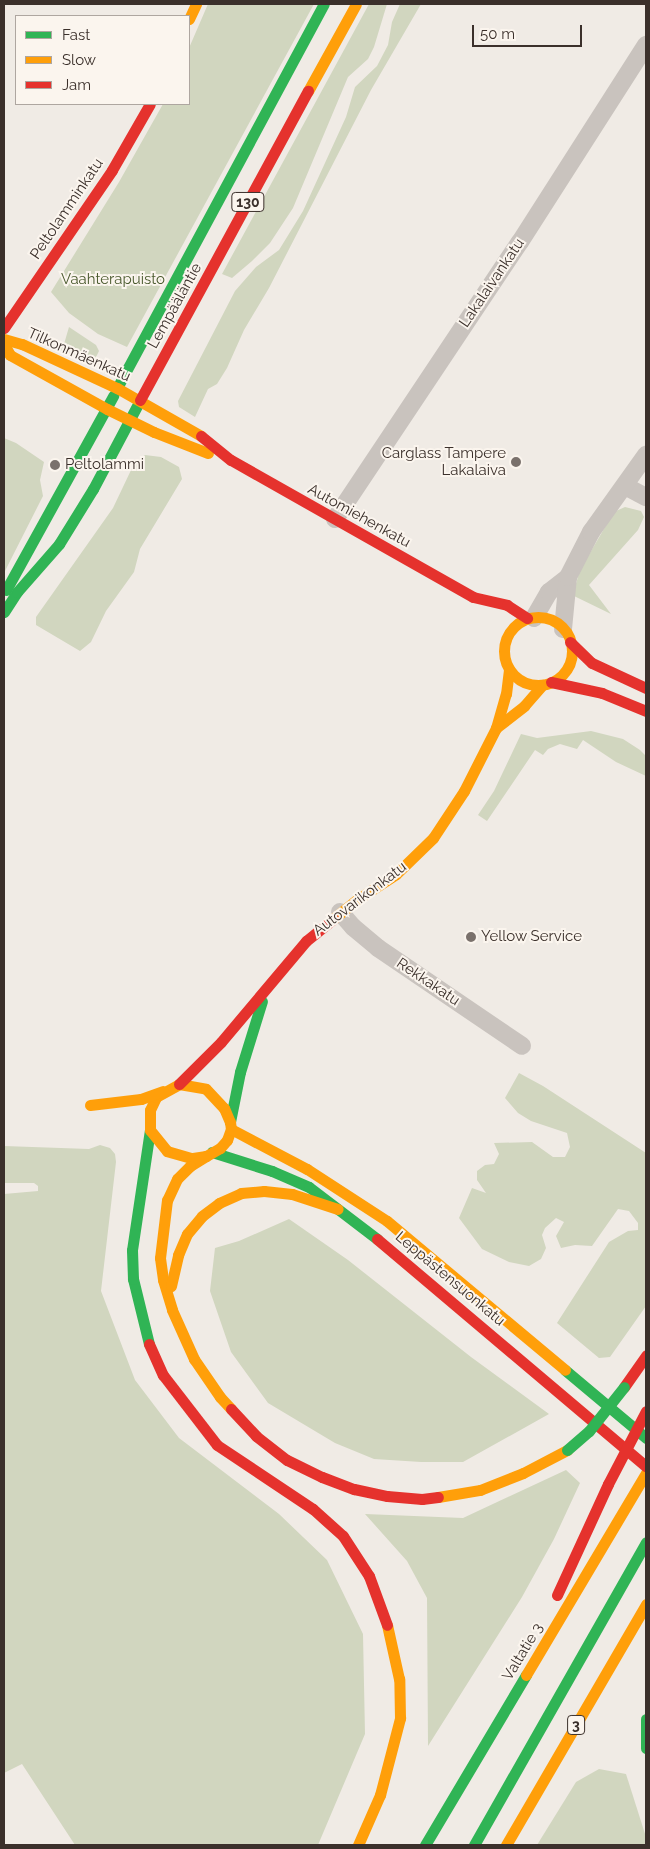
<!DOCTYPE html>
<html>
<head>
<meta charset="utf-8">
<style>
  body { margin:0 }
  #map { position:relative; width:650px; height:1849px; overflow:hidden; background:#f0ebe5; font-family:Raleway,sans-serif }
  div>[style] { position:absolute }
  .green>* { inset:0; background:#d1d6bf }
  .street>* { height:18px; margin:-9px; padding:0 9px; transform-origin:9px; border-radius:9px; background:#c9c3be }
  .fast>* { height:11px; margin:-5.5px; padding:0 5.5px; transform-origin:5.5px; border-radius:5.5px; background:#30b455 }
  .slow>* { height:11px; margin:-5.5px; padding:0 5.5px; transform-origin:5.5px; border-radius:5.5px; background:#ff9f0a }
  .slow>.ring { margin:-5.5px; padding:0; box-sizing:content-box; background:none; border:11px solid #ff9f0a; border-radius:50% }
  .jam>* { height:11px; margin:-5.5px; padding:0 5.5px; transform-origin:5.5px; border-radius:5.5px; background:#e5322d }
  .fast-bridge>* { height:11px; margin:-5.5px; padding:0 5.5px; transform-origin:5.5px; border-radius:5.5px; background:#30b455 }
  .jam-bridge>* { height:11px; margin:-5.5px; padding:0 5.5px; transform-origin:5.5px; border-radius:5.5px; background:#e5322d }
  .dots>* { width:14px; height:14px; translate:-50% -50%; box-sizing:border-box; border:2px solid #fbf5ee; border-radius:50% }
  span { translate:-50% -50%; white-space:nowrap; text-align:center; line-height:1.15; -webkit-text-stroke:4px #fbf5ee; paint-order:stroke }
  .shield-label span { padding:1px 4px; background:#fbf5ee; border:1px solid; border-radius:4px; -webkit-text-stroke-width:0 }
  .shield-label { font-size:14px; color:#3b302b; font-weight:700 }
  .street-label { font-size:15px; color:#3b302b }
  .park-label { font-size:15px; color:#4a5a2e }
  .poi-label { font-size:15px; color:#3b302b }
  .right { translate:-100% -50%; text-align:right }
  .left { translate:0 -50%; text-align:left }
  .frame { position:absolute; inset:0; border:5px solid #3b302b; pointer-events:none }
  .legend { position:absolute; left:15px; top:15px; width:175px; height:90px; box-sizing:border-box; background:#fbf5ee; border:1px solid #aea6a0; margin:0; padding:6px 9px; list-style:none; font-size:15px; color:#3b302b }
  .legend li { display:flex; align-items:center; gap:10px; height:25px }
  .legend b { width:25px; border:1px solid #aea6a0 }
  .scale { position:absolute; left:472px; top:25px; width:110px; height:22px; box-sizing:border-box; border:2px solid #3b302b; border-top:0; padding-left:6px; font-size:15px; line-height:18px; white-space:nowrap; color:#3b302b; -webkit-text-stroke:4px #fbf5ee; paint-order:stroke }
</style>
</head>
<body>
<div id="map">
  <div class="green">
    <i style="clip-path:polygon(208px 4px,314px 4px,127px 347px,98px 334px,69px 313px,51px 292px,119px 182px,163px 104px,189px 104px,189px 48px)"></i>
    <i style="clip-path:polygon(369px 4px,387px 4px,374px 47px,368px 59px,348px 77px,293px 208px,270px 243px,252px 261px,232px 278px,222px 274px)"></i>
    <i style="clip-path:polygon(400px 4px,421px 4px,371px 90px,269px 288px,244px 330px,227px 368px,217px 384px,208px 389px,195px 417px,179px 407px,178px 401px,235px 291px,256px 267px,279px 250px,303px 211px,346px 117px,355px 87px,377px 66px,388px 45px,392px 22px)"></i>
    <i style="clip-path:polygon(69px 327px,96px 345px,99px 351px,93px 363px,60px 350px,64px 344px)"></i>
    <i style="clip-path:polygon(4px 438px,16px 443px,44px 462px,40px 480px,43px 496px,4px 573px)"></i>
    <i style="clip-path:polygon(145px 455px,161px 457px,179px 467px,182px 479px,140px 549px,134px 572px,106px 611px,91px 642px,80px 651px,36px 625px,36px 617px,113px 508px,132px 468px)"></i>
    <i style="clip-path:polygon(625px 507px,641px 511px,644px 517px,638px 530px,589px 585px,611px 614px,574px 596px,575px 587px,580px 570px,608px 522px,616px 511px)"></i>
    <i style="clip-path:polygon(591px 731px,623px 739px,640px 750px,646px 756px,646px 776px,616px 762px,583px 740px,577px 749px,560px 744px,548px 749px,543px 755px,535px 750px,487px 821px,478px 815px,494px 791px,521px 734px,537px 738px)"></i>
    <i style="clip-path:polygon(519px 1073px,543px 1086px,646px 1153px,646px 1306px,610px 1357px,599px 1358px,557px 1323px,609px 1242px,628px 1231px,638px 1230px,638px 1223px,629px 1211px,618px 1209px,592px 1246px,575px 1245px,561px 1248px,556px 1236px,564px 1222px,556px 1218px,545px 1228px,542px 1235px,546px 1248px,541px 1259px,529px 1266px,509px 1262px,482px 1249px,459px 1218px,472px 1188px,486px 1193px,477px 1180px,477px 1171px,485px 1165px,494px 1164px,499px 1154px,494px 1143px,532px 1142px,553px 1157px,565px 1157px,570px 1147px,567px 1133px,531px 1121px,518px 1113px,505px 1098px)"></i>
    <i style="clip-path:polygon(100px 1145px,110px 1148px,115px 1154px,116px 1162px,101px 1291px,135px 1380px,179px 1438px,279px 1514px,327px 1560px,363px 1634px,365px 1734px,318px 1845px,75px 1845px,22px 1764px,4px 1773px,4px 1194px,38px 1191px,38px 1186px,34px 1183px,4px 1183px,4px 1146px,89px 1149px)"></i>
    <i style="clip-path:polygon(289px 1219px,348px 1260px,471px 1357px,549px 1414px,463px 1462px,421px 1462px,374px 1459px,335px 1443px,268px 1403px,231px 1352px,210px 1291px,215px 1248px,239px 1241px)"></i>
    <i style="clip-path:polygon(566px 1470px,580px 1483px,554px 1539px,522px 1597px,428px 1746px,427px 1598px,407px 1561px,365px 1514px,463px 1518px)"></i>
    <i style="clip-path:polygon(599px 1769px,626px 1774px,646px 1837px,646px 1845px,537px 1845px,576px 1782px)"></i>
  </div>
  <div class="street">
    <i style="left:625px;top:486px;width:24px;rotate:28deg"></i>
    <i style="left:335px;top:519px;width:333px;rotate:-56.3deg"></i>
    <i style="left:520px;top:242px;width:234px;rotate:-57.4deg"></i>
    <i style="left:534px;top:618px;width:30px;rotate:-60deg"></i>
    <i style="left:549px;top:592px;width:24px;rotate:-38deg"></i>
    <i style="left:563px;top:629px;width:52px;rotate:-84.5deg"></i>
    <i style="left:568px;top:577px;width:51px;rotate:-62.9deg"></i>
    <i style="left:591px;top:532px;width:95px;rotate:-54.5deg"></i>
    <i style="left:340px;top:912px;width:20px;rotate:49deg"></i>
    <i style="left:353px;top:927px;width:33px;rotate:40deg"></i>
    <i style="left:378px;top:948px;width:174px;rotate:34.2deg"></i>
  </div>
  <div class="fast">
    <i style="left:117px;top:388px;width:436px;rotate:-61.7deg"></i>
    <i style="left:6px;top:590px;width:222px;rotate:-61.1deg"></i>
    <i style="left:4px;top:612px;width:24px;rotate:-57deg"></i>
    <i style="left:17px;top:592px;width:64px;rotate:-48.8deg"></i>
    <i style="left:59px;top:544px;width:65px;rotate:-58.3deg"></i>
    <i style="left:93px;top:489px;width:94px;rotate:-62.1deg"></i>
    <i style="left:230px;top:1122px;width:51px;rotate:-78.7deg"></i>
    <i style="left:240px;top:1072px;width:74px;rotate:-72.8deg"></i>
    <i style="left:212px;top:1152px;width:63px;rotate:17.6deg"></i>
    <i style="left:272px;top:1171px;width:40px;rotate:23.4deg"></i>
    <i style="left:309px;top:1187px;width:86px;rotate:37.4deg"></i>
    <i style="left:149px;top:1344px;width:67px;rotate:-103.8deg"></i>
    <i style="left:133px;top:1279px;width:29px;rotate:-92deg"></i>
    <i style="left:132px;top:1250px;width:121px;rotate:-81.5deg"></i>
    <i style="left:565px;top:1370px;width:106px;rotate:40deg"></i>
    <i style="left:646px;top:1719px;width:29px;rotate:90deg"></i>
    <i style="left:425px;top:1845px;width:198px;rotate:-59.3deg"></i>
    <i style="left:474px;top:1845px;width:348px;rotate:-60.4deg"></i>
  </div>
  <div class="slow">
    <i style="left:189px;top:19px;width:17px;rotate:-65deg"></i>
    <i style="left:308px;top:91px;width:99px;rotate:-61.1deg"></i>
    <i style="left:4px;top:339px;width:19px;rotate:16deg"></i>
    <i style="left:22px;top:344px;width:105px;rotate:24.9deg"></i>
    <i style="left:117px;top:388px;width:97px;rotate:29.7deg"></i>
    <i style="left:5px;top:346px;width:10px;rotate:61deg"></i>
    <i style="left:10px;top:355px;width:111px;rotate:29.1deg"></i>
    <i style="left:107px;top:409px;width:52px;rotate:26.1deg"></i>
    <i style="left:154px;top:432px;width:58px;rotate:21.3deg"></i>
    <i class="ring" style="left:504px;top:617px;width:57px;height:57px"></i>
    <i style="left:496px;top:728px;width:36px;rotate:-38deg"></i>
    <i style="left:524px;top:706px;width:28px;rotate:-49deg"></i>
    <i style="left:333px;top:919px;width:32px;rotate:-39deg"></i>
    <i style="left:358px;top:899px;width:45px;rotate:-33.3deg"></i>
    <i style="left:396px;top:874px;width:52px;rotate:-44.2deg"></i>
    <i style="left:433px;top:838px;width:56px;rotate:-56.6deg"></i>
    <i style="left:464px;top:791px;width:71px;rotate:-63.1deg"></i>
    <i style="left:496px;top:728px;width:35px;rotate:-74deg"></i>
    <i style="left:506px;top:694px;width:25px;rotate:-83deg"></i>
    <i style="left:179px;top:1084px;width:27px;rotate:10deg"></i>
    <i style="left:206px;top:1089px;width:26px;rotate:47deg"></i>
    <i style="left:224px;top:1108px;width:15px;rotate:67deg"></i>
    <i style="left:230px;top:1122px;width:7px;rotate:82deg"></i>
    <i style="left:231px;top:1129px;width:12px;rotate:110deg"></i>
    <i style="left:227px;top:1140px;width:11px;rotate:131deg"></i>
    <i style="left:220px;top:1148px;width:16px;rotate:150deg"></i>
    <i style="left:206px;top:1156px;width:15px;rotate:172deg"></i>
    <i style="left:191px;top:1158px;width:25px;rotate:-164deg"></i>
    <i style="left:167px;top:1151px;width:27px;rotate:-129deg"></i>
    <i style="left:150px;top:1130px;width:20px;rotate:-90deg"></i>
    <i style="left:150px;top:1110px;width:14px;rotate:-65deg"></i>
    <i style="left:156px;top:1097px;width:26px;rotate:-29deg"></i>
    <i style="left:90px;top:1105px;width:51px;rotate:-6.7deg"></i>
    <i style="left:141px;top:1099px;width:23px;rotate:-20deg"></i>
    <i style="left:231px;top:1129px;width:86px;rotate:27.8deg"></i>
    <i style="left:307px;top:1169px;width:95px;rotate:33deg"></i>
    <i style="left:387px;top:1221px;width:232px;rotate:39.9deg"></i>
    <i style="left:206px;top:1156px;width:19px;rotate:148deg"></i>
    <i style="left:190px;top:1166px;width:18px;rotate:135deg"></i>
    <i style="left:177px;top:1179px;width:23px;rotate:115deg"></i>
    <i style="left:167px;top:1200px;width:58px;rotate:96.9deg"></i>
    <i style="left:160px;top:1258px;width:22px;rotate:82deg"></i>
    <i style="left:163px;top:1280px;width:31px;rotate:73deg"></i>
    <i style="left:172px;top:1310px;width:54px;rotate:65.8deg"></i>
    <i style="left:194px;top:1359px;width:46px;rotate:55.6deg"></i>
    <i style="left:220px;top:1397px;width:16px;rotate:47deg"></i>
    <i style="left:171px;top:1286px;width:32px;rotate:-77deg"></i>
    <i style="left:178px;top:1255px;width:23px;rotate:-67deg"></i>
    <i style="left:187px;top:1234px;width:23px;rotate:-50deg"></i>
    <i style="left:202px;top:1216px;width:21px;rotate:-37deg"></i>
    <i style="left:219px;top:1203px;width:24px;rotate:-24deg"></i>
    <i style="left:241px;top:1193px;width:23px;rotate:-5deg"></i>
    <i style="left:264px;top:1191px;width:28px;rotate:6deg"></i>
    <i style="left:292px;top:1194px;width:48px;rotate:18.1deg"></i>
    <i style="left:438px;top:1497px;width:43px;rotate:-9.5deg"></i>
    <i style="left:480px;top:1490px;width:46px;rotate:-21.6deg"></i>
    <i style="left:523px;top:1473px;width:50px;rotate:-27.6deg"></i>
    <i style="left:526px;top:1675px;width:235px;rotate:-59.3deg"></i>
    <i style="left:358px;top:1845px;width:55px;rotate:-66.3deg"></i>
    <i style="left:380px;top:1795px;width:80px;rotate:-75.4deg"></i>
    <i style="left:400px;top:1718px;width:39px;rotate:-91deg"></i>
    <i style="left:399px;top:1679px;width:55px;rotate:-102.5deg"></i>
    <i style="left:506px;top:1845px;width:279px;rotate:-59.8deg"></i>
  </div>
  <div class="jam">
    <i style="left:4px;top:328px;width:191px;rotate:-55.6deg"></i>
    <i style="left:112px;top:170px;width:76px;rotate:-60.1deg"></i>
    <i style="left:140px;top:400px;width:352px;rotate:-61.5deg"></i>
    <i style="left:201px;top:436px;width:38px;rotate:39deg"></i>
    <i style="left:231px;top:460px;width:278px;rotate:29.5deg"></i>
    <i style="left:473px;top:597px;width:35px;rotate:13deg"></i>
    <i style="left:507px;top:605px;width:24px;rotate:33deg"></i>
    <i style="left:570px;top:642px;width:30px;rotate:44deg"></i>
    <i style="left:592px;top:663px;width:60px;rotate:24.8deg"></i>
    <i style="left:551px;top:682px;width:52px;rotate:12.2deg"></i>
    <i style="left:602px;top:693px;width:48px;rotate:22.2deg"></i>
    <i style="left:179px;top:1084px;width:59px;rotate:-45deg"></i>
    <i style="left:221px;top:1042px;width:132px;rotate:-49.9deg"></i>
    <i style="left:306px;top:941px;width:35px;rotate:-39deg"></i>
    <i style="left:377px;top:1239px;width:352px;rotate:40.2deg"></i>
    <i style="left:149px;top:1344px;width:34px;rotate:66deg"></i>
    <i style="left:163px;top:1375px;width:88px;rotate:52.4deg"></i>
    <i style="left:217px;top:1445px;width:115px;rotate:33.7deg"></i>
    <i style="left:313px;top:1509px;width:40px;rotate:42deg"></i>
    <i style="left:343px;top:1536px;width:48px;rotate:57deg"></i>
    <i style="left:369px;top:1576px;width:52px;rotate:69.8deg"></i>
    <i style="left:624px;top:1387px;width:39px;rotate:-55deg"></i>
    <i style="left:231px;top:1409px;width:37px;rotate:47deg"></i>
    <i style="left:256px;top:1436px;width:39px;rotate:38deg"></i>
    <i style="left:287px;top:1460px;width:39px;rotate:26deg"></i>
    <i style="left:322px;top:1477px;width:34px;rotate:21deg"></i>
    <i style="left:354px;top:1489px;width:34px;rotate:12deg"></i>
    <i style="left:387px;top:1496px;width:35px;rotate:5deg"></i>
    <i style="left:422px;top:1499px;width:16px;rotate:-7deg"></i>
    <i style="left:557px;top:1595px;width:122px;rotate:-65.3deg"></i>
  </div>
  <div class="fast-bridge">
    <i style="left:567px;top:1450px;width:29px;rotate:-41deg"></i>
    <i style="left:589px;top:1431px;width:56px;rotate:-51.5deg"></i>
  </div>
  <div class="jam-bridge">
    <i style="left:608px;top:1484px;width:82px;rotate:-62.5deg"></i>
  </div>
  <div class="dots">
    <i style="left:516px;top:462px;background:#7a716c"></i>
    <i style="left:55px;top:465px;background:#7a716c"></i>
    <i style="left:471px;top:937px;background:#7a716c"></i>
  </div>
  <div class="shield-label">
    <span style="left:248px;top:202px">130</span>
    <span style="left:576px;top:1725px">3</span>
  </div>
  <div class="street-label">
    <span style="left:67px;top:209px;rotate:-56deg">Peltolamminkatu</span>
    <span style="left:492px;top:283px;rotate:-56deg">Lakalaivankatu</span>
    <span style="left:175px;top:306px;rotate:-61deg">Lempääläntie</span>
    <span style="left:79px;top:355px;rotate:24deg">Tilkonmäenkatu</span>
    <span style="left:359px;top:516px;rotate:29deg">Automiehenkatu</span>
    <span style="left:360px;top:899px;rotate:-37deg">Autovarikonkatu</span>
    <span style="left:428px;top:982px;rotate:34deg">Rekkakatu</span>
    <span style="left:450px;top:1279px;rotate:40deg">Leppästensuonkatu</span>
    <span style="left:523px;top:1652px;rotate:-59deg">Valtatie 3</span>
  </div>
  <div class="park-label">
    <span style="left:113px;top:280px">Vaahterapuisto</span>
  </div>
  <div class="poi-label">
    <span class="right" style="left:506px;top:462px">Carglass Tampere<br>Lakalaiva</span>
    <span class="left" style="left:65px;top:465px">Peltolammi</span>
    <span class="left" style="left:481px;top:937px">Yellow Service</span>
  </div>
  <div class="frame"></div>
  <ul class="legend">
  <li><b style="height:6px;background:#30b455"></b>Fast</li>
  <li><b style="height:6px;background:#ff9f0a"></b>Slow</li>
  <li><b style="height:6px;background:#e5322d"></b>Jam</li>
  </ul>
  <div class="scale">50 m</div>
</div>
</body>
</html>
